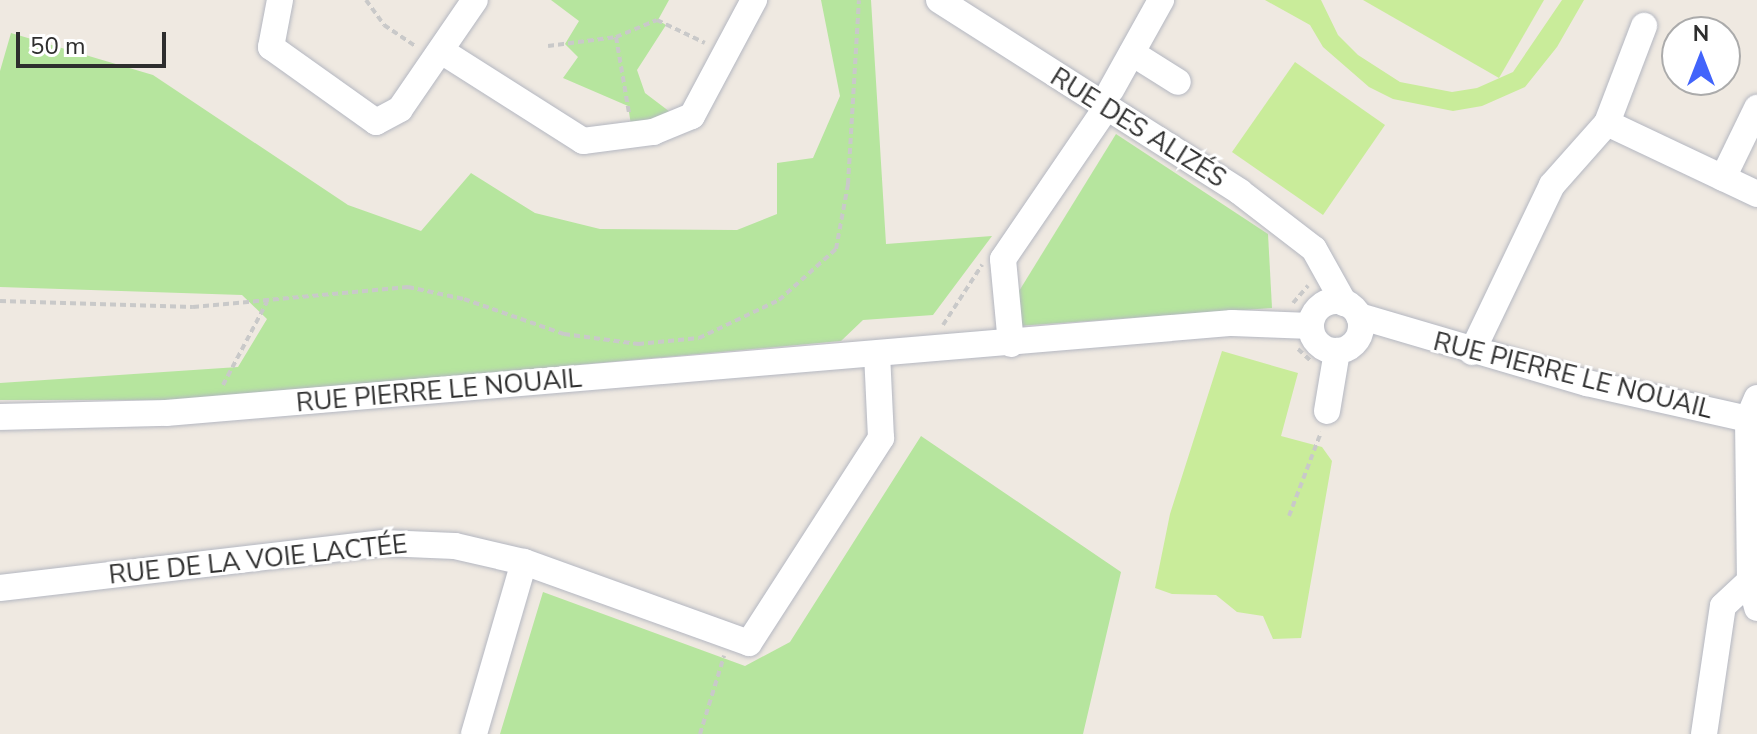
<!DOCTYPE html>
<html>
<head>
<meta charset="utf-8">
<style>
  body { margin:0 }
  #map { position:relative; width:1757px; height:734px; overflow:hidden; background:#efe9e1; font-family:"Nunito Sans",sans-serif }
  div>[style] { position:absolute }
  .green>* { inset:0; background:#b6e59e }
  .pitch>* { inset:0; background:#c9ec9a }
  .path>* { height:4px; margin-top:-2px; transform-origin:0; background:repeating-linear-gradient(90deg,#c9c9c9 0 6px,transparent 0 10px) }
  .roads { filter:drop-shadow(0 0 2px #b4b7c1) drop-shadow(0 0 2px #b4b7c1) }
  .minor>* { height:26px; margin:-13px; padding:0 13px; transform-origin:13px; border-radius:13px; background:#fff }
  .minor>.ring { margin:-13px; padding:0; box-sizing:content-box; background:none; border:26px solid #fff; border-radius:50% }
  span { translate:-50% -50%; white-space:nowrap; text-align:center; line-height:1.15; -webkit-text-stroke:6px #fff; paint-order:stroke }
  .street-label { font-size:26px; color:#2e2e2e }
  .north { position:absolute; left:1661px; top:16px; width:80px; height:80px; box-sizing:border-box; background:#fff; border:2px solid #ababab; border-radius:50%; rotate:0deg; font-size:22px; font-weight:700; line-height:32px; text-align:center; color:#2e2e2e }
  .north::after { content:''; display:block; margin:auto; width:28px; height:36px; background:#4264fb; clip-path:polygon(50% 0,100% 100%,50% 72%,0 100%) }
  .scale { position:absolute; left:16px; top:32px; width:150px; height:36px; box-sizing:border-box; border:4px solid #2e2e2e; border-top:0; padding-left:10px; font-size:24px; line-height:28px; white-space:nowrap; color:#2e2e2e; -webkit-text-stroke:6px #fff; paint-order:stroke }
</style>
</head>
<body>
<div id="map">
  <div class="green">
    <i style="clip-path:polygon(551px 0,669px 0,658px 20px,666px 25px,637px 70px,645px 93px,674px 115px,631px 125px,628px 106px,563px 78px,578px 57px,565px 44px,579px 21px)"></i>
    <i style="clip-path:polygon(821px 0,871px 0,886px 244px,992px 236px,933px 315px,863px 320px,841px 341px,194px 400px,0 400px,0 383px,238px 367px,267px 319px,242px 295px,0 287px,0 71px,11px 33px,153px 75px,348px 205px,421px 231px,471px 173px,535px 213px,600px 229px,737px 230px,777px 214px,777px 163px,813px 158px,840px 96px)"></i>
    <i style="clip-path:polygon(1116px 134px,1268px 234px,1272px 308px,1018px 326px,1011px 304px)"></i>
    <i style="clip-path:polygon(921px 436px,1121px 572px,1083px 734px,500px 734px,543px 592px,745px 666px,790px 642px)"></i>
  </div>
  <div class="pitch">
    <i style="clip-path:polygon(1265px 0,1321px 0,1338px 35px,1358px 55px,1400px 82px,1452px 92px,1477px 88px,1513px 72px,1562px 0,1584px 0,1557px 47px,1525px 87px,1482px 106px,1453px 111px,1393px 99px,1369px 87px,1323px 47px,1310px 25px)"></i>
    <i style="clip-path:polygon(1363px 0,1544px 0,1499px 78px)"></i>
    <i style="clip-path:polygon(1295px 62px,1385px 125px,1323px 215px,1232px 152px)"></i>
    <i style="clip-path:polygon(1222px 351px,1298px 373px,1281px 436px,1322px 447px,1332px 461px,1301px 638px,1273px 639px,1263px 616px,1237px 612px,1216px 595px,1172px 594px,1155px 588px,1170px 514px)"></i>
  </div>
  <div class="path">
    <i style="left:366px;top:0;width:31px;rotate:54deg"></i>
    <i style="left:384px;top:25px;width:37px;rotate:34deg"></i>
    <i style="left:616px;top:37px;width:44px;rotate:-22.5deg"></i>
    <i style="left:657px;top:20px;width:53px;rotate:25.6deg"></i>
    <i style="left:548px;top:46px;width:69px;rotate:-7.5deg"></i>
    <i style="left:616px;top:37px;width:77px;rotate:80.3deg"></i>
    <i style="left:0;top:301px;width:193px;rotate:1.8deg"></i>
    <i style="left:193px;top:307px;width:216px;rotate:-5.3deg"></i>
    <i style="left:408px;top:287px;width:57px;rotate:12.1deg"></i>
    <i style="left:464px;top:299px;width:106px;rotate:19.3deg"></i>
    <i style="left:564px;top:334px;width:75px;rotate:7.7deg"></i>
    <i style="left:638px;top:344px;width:61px;rotate:-5.6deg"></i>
    <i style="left:699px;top:338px;width:89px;rotate:-25.4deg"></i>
    <i style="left:779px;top:300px;width:76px;rotate:-41.8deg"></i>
    <i style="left:836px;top:249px;width:66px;rotate:-79.5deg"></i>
    <i style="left:848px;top:184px;width:184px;rotate:-86.6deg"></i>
    <i style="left:1293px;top:303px;width:23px;rotate:-49deg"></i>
    <i style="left:943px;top:325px;width:72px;rotate:-57deg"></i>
    <i style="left:1298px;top:349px;width:19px;rotate:43deg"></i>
    <i style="left:223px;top:385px;width:94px;rotate:-62.1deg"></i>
    <i style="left:1289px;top:516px;width:90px;rotate:-69.1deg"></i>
    <i style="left:700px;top:734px;width:82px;rotate:-72.9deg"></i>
  </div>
  <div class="roads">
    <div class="minor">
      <i style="left:280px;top:0;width:48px;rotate:100.8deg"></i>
      <i style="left:271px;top:47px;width:129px;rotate:35.5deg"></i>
      <i style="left:376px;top:122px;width:27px;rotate:-28deg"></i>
      <i style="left:400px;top:109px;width:132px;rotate:-55.5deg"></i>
      <i style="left:939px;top:0;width:357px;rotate:32.5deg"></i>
      <i style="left:1240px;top:192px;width:93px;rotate:37.6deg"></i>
      <i style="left:1314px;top:249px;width:62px;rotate:60.9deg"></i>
      <i style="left:443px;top:52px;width:166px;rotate:32.4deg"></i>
      <i style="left:583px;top:141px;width:71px;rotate:-7.3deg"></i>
      <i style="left:653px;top:132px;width:42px;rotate:-22.3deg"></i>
      <i style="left:692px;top:116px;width:132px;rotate:-61.9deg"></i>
      <i style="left:1132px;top:53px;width:54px;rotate:32.2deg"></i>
      <i style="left:1111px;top:90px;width:103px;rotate:-60.9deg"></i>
      <i style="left:1607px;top:123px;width:104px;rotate:-69.1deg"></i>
      <i style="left:1723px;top:178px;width:78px;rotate:-64.1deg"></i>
      <i class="ring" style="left:1311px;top:301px;width:24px;height:24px"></i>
      <i style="left:1359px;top:316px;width:238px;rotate:16.4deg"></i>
      <i style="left:1587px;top:383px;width:165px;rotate:12.6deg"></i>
      <i style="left:1011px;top:344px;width:85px;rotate:-95.4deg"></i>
      <i style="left:1003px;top:259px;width:183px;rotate:-55.7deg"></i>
      <i style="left:1472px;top:352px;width:185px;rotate:-64.4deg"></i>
      <i style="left:1552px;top:185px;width:83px;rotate:-48.4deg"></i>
      <i style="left:1607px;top:123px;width:166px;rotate:25.3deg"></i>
      <i style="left:1757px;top:398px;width:23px;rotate:113deg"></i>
      <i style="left:1748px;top:419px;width:162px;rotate:89.3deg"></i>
      <i style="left:1750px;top:581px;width:28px;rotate:75deg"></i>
      <i style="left:1327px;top:411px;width:61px;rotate:-80.5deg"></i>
      <i style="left:0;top:417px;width:166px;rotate:-1.4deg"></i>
      <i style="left:166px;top:413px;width:1070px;rotate:-4.83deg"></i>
      <i style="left:1232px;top:323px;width:79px;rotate:2.2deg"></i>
      <i style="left:0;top:588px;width:386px;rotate:-6.7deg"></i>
      <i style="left:383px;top:543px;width:72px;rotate:2.4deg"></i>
      <i style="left:455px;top:546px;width:71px;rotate:13.1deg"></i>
      <i style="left:524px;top:562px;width:239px;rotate:19.8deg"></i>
      <i style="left:749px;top:643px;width:244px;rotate:-57.2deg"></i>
      <i style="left:881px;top:438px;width:84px;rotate:-92.7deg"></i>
      <i style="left:474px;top:734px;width:179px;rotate:-73.8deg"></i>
      <i style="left:1704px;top:734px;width:129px;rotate:-81.6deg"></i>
      <i style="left:1723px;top:606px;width:37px;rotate:-43deg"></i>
    </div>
  </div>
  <div class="street-label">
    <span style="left:1138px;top:128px;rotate:32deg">RUE DES ALIZÉS</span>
    <span style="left:1573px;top:376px;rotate:14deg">RUE PIERRE LE NOUAIL</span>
    <span style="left:439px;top:391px;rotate:-5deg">RUE PIERRE LE NOUAIL</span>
    <span style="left:258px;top:560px;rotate:-6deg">RUE DE LA VOIE LACTÉE</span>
  </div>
  <div class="north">N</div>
  <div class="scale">50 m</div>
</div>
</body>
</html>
